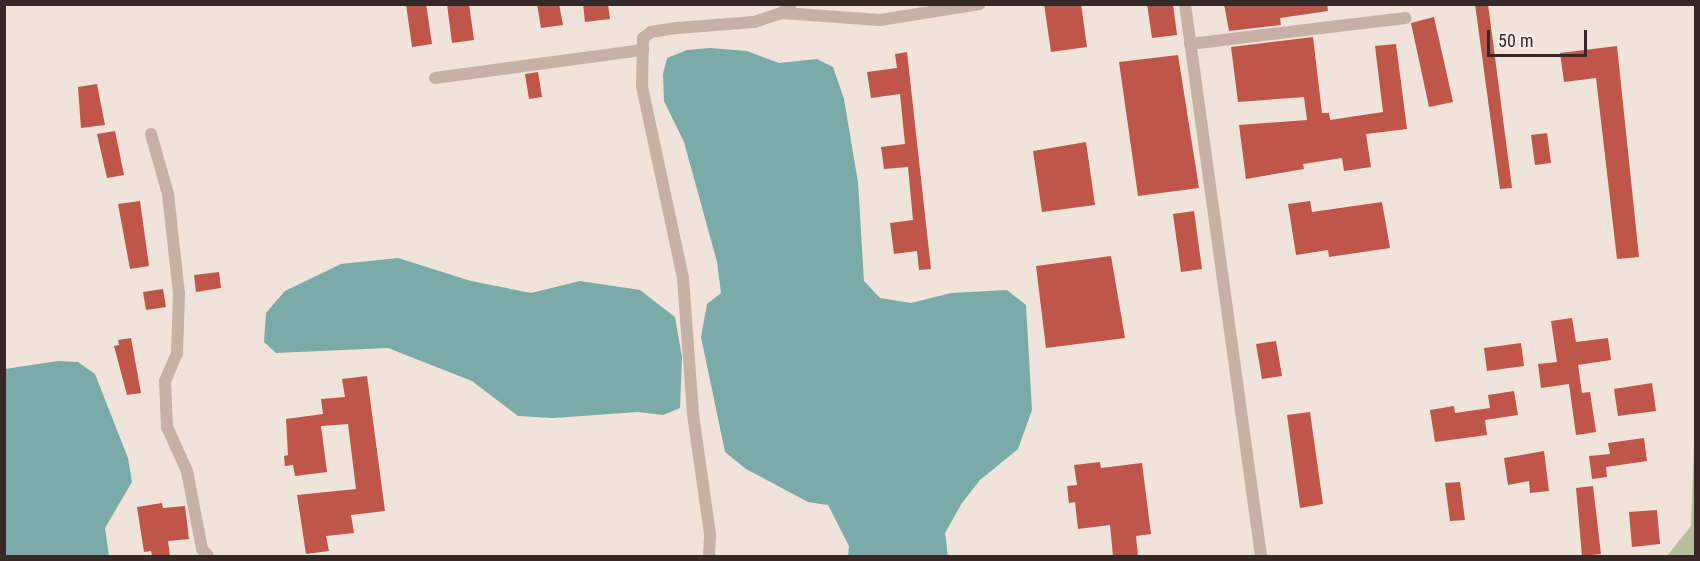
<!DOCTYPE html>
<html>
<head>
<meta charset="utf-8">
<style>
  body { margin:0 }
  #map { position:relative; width:1700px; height:561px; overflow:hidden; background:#f0e3da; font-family:"Roboto Condensed",sans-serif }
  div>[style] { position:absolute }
  .green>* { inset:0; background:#b7be9b }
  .water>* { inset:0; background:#7baba7 }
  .building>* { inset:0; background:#bf5649 }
  .minor>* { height:12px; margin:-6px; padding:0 6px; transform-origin:6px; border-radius:6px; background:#c7b1a7 }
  span { translate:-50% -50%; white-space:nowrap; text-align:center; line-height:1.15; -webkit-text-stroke:4.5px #f8ede6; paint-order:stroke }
  .frame { position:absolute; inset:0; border:6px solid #342927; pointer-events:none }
  .scale { position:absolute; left:1487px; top:30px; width:100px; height:27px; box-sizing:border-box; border:3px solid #342927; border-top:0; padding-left:8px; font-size:18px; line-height:21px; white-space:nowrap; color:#342927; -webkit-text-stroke:4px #f8ede6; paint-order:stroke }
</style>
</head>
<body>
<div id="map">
  <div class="green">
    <i style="clip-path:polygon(1695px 417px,1695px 556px,1667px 556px,1691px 526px)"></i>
  </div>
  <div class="water">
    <i style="clip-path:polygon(710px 48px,747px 51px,779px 63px,817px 59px,833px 67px,844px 99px,858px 182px,864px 281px,880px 298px,911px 303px,951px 293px,1007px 290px,1026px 305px,1032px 410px,1018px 449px,980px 480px,962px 503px,945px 533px,948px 556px,848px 556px,849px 546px,828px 505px,808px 502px,746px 469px,725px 452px,701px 337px,707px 304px,721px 293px,717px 262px,684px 142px,664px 101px,663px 74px,667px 58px,687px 50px)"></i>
    <i style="clip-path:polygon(398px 258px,471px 281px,531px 293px,580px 281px,640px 290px,675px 317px,682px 357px,680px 408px,663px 415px,638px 412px,553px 418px,518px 416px,472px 381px,388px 348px,276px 353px,264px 342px,266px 313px,285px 291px,341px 264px)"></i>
    <i style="clip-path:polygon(58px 361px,78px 362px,95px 374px,128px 458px,132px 482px,105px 528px,109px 556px,5px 556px,5px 369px)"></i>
  </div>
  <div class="building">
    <i style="clip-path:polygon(406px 4px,426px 4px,432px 44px,412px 47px)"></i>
    <i style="clip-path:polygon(447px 4px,469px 4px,474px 40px,452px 43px)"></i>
    <i style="clip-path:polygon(537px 4px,559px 4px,563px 25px,541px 28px)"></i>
    <i style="clip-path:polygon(583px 4px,608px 4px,610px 19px,585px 22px)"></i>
    <i style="clip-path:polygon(1044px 4px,1081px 4px,1087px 47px,1051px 52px)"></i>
    <i style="clip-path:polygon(1147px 4px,1173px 4px,1177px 35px,1152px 38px)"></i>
    <i style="clip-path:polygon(1224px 4px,1327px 4px,1328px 11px,1280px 18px,1281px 25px,1229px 31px)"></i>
    <i style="clip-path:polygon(1475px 4px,1488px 4px,1512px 188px,1500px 189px)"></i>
    <i style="clip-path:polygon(1434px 17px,1453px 102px,1429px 107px,1411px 23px)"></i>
    <i style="clip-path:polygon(1313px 37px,1322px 113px,1329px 113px,1330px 120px,1383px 112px,1375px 46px,1396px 44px,1407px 129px,1366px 134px,1371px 167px,1344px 171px,1342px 158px,1303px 164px,1304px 169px,1246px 179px,1239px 125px,1307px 120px,1304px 97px,1238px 102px,1231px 47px)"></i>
    <i style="clip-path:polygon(1617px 46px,1639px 257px,1617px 259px,1596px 78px,1564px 82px,1560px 53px)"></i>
    <i style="clip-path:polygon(907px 52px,931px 269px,919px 270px,917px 251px,894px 254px,890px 223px,913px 220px,908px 167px,884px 169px,881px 147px,905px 144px,900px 94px,871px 98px,867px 72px,897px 68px,895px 54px)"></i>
    <i style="clip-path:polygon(1178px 55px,1199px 188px,1138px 196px,1119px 62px)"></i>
    <i style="clip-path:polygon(538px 72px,542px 97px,529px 99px,525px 74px)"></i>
    <i style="clip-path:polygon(97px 84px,105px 125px,81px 128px,78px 87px)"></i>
    <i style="clip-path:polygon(115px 131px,124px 175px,107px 178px,97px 134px)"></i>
    <i style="clip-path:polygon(1547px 133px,1551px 163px,1535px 165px,1531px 135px)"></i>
    <i style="clip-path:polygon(1086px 142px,1095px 205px,1042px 212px,1033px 151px)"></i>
    <i style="clip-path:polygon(140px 201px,149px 266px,130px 269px,118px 204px)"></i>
    <i style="clip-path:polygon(1310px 201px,1312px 212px,1382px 202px,1390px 248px,1329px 257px,1328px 250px,1296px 255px,1288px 204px)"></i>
    <i style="clip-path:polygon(1194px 211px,1202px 269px,1181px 272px,1173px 214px)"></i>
    <i style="clip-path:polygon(1111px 256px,1125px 338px,1046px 348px,1036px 266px)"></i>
    <i style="clip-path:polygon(219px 272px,221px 288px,196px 292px,194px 275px)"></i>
    <i style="clip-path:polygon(163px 289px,166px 307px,146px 310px,143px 292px)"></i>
    <i style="clip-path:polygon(1572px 318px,1576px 342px,1608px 338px,1611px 360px,1578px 365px,1582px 393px,1590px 392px,1596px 432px,1576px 435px,1569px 384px,1541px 388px,1538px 364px,1557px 362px,1551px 321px)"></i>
    <i style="clip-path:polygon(131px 338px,141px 393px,127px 395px,114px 346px,119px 345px,118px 340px)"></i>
    <i style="clip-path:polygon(1276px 341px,1282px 376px,1262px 379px,1256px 344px)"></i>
    <i style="clip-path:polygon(1521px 343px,1524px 366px,1487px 371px,1484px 348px)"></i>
    <i style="clip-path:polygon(367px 376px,385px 511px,351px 515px,354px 533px,326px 536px,329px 551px,306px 554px,297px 495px,356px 489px,348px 424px,321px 426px,327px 472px,295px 476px,293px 465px,285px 466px,284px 456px,288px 455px,286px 419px,323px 414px,321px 399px,345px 397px,342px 379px)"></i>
    <i style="clip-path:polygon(1652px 383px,1656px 411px,1618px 416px,1614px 389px)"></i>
    <i style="clip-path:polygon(1514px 391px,1518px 415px,1485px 420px,1487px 435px,1435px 442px,1430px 410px,1454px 406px,1455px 413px,1490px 408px,1488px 395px)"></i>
    <i style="clip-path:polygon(1310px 412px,1323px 504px,1300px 508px,1287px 415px)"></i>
    <i style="clip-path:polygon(1644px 438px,1647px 461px,1606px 467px,1607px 477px,1592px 479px,1589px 456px,1610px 454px,1608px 443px)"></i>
    <i style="clip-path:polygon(1544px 451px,1549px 491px,1530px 493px,1529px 481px,1508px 485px,1504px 458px)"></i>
    <i style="clip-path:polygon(1100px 462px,1101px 468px,1142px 463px,1151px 534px,1136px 536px,1138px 556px,1113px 556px,1110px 525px,1078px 529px,1075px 502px,1069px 503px,1067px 486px,1077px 485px,1074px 465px)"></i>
    <i style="clip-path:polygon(1460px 482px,1465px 520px,1450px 521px,1445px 483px)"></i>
    <i style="clip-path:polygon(1593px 486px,1601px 554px,1582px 556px,1576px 488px)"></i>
    <i style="clip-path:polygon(162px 503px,163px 508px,185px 506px,189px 539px,168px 541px,170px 556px,152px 556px,151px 551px,144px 552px,137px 507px)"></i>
    <i style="clip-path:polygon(1657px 510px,1660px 544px,1632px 547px,1629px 512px)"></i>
  </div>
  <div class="minor">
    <i style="left:1185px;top:4px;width:557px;rotate:82.16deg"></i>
    <i style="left:782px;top:13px;width:98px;rotate:4.1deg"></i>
    <i style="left:880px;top:20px;width:101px;rotate:-9.1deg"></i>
    <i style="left:1190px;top:44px;width:217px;rotate:-6.9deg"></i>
    <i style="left:435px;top:78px;width:210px;rotate:-7.7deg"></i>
    <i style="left:151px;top:134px;width:62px;rotate:74.2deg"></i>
    <i style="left:168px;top:194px;width:100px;rotate:83.7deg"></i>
    <i style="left:179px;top:293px;width:60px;rotate:91.9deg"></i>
    <i style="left:177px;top:353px;width:30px;rotate:113deg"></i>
    <i style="left:165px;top:381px;width:46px;rotate:87.5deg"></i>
    <i style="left:167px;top:427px;width:48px;rotate:65.6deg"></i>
    <i style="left:187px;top:471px;width:79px;rotate:79.1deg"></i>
    <i style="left:202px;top:549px;width:9px;rotate:49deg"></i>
    <i style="left:709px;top:556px;width:22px;rotate:-87deg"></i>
    <i style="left:710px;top:534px;width:121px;rotate:-98.1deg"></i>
    <i style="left:693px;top:414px;width:136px;rotate:-94.2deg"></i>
    <i style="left:683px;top:278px;width:195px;rotate:-102.1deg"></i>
    <i style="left:642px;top:87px;width:49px;rotate:-88.8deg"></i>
    <i style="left:643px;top:38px;width:10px;rotate:-37deg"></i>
    <i style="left:651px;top:32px;width:26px;rotate:-9deg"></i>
    <i style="left:677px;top:28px;width:77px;rotate:-4.5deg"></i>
    <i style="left:754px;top:22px;width:29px;rotate:-18deg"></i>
    <i style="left:782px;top:13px;width:13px;rotate:-45deg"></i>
  </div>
  <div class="frame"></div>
  <div class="scale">50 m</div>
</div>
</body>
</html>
